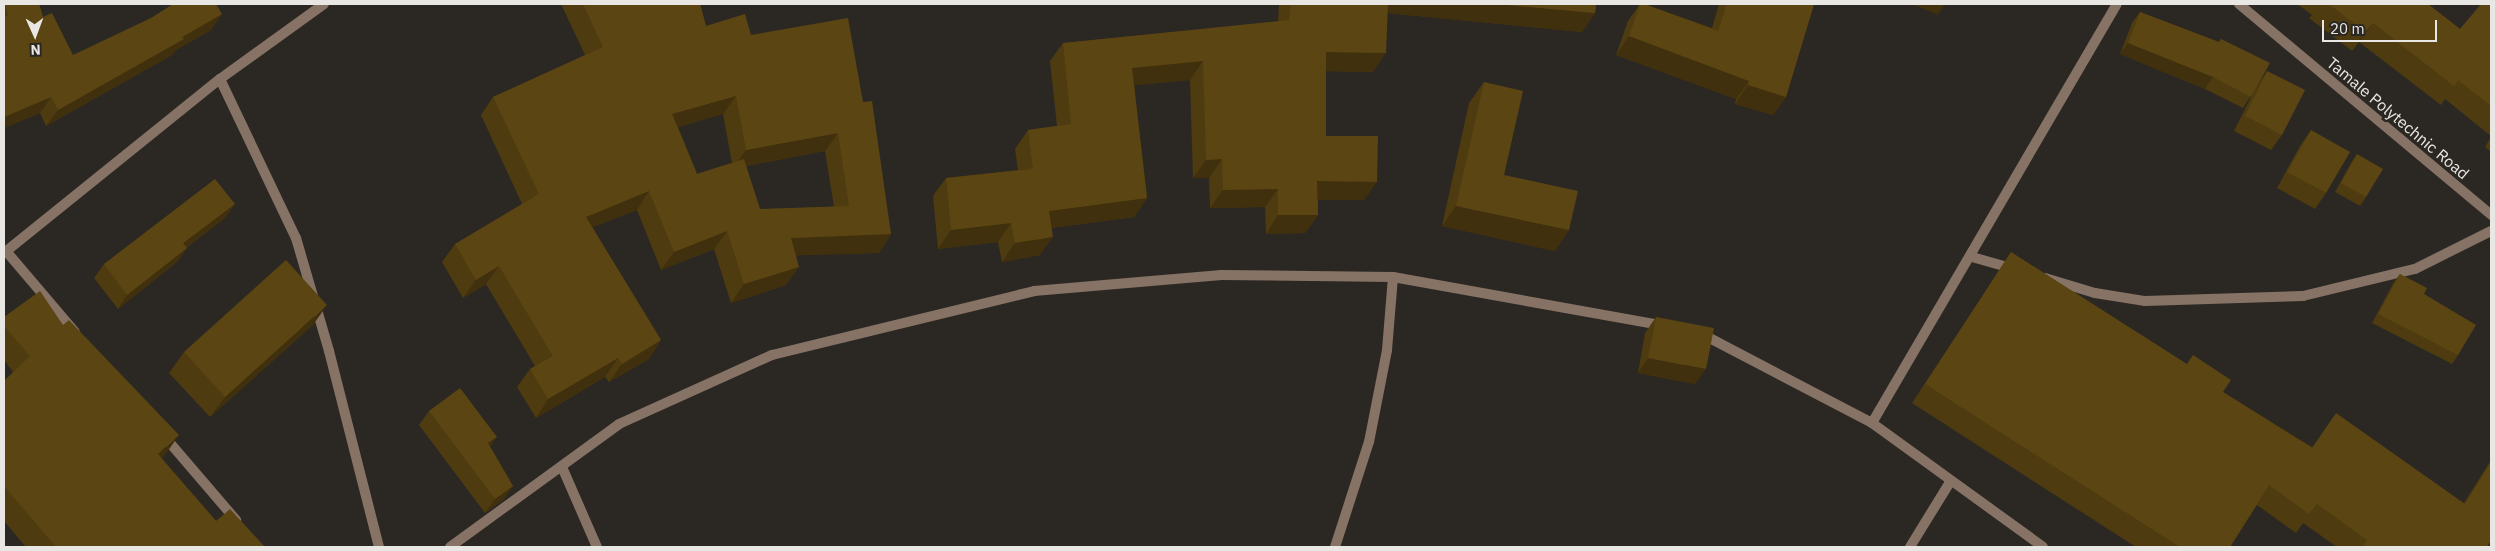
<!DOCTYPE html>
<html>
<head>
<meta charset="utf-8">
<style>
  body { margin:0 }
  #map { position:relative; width:2495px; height:551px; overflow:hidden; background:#2b2823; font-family:"IBM Plex Sans",sans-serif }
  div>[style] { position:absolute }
  .street>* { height:10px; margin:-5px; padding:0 5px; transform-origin:5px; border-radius:5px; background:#877365 }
  .wall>* { inset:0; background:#4e3b0f }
  .shaded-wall>* { inset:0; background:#40300d }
  .building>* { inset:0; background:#5b4512 }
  span { translate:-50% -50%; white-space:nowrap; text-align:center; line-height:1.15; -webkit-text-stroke:5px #2b2823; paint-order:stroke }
  .street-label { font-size:16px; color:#e9e7e3 }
  .frame { position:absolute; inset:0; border:5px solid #e9e7e3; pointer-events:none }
  .north { position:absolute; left:10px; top:10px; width:50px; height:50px; -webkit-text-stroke:4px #2b2823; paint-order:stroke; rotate:178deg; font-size:14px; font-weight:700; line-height:20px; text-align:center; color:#e9e7e3 }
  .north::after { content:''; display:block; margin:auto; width:18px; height:22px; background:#e9e7e3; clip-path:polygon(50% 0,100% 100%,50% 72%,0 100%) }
  .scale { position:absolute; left:2322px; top:20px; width:115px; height:22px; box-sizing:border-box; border:2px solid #e9e7e3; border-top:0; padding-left:6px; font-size:15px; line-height:18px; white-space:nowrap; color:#e9e7e3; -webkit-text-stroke:4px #2b2823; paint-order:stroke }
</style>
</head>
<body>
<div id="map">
  <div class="street">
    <i style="left:2239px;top:4px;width:329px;rotate:39.9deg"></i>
    <i style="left:220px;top:79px;width:176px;rotate:64.5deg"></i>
    <i style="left:296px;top:238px;width:118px;rotate:73.7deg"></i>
    <i style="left:329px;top:351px;width:202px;rotate:75.7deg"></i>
    <i style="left:6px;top:251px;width:106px;rotate:49.6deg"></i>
    <i style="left:4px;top:253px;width:277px;rotate:-38.9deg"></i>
    <i style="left:220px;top:79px;width:128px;rotate:-35.8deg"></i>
    <i style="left:1972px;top:257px;width:44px;rotate:15.9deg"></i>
    <i style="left:2045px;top:278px;width:52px;rotate:16.7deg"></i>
    <i style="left:2095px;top:293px;width:51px;rotate:9.1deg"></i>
    <i style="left:2145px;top:301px;width:158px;rotate:-1.8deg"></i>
    <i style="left:2303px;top:296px;width:115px;rotate:-13.6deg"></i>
    <i style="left:2415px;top:269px;width:85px;rotate:-26.6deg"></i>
    <i style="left:1700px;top:333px;width:194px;rotate:27.6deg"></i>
    <i style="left:1872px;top:423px;width:211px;rotate:35.9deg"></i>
    <i style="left:1872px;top:423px;width:485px;rotate:-59.7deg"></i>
    <i style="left:164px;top:436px;width:111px;rotate:49.4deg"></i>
    <i style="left:562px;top:467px;width:87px;rotate:66.4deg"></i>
    <i style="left:450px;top:547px;width:209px;rotate:-36deg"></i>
    <i style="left:619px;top:424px;width:168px;rotate:-24.3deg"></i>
    <i style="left:772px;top:355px;width:270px;rotate:-13.7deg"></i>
    <i style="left:1034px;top:291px;width:188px;rotate:-4.9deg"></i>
    <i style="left:1221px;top:275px;width:172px;rotate:0.7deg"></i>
    <i style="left:1393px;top:277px;width:275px;rotate:10.2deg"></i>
    <i style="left:1335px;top:547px;width:110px;rotate:-72.1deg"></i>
    <i style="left:1369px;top:442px;width:94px;rotate:-78.9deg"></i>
    <i style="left:1387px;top:350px;width:73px;rotate:-85.3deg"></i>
    <i style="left:1910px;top:547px;width:76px;rotate:-58.4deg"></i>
  </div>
  <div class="wall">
    <i style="clip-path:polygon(4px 4px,39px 4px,43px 17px,73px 55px,222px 14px,211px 30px,176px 50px,172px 55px,46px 126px,40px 113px,4px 128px)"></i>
    <i style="clip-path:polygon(evenodd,561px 4px,700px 4px,706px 26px,751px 35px,863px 102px,891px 234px,879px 253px,796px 255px,786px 285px,731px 303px,714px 249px,661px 270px,637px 210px,592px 227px,661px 340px,649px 359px,609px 382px,605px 377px,536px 418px,517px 387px,530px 369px,535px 366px,486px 284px,463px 298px,442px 262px,455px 244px,522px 204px,481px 115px,493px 97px,585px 55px,561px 4px,723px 114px,732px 163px,697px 174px,678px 127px,723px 114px,561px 4px,825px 151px,834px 207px,760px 209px,746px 166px,825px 151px)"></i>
    <i style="clip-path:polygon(1279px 4px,1596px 4px,1595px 13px,1582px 32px,1387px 13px,1373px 72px,1326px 71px,1326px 136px,1364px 200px,1318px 200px,1318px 215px,1305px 233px,1266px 234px,1265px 207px,1210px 208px,1209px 178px,1193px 178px,1190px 80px,1134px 85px,1147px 198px,1134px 217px,1051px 228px,1040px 255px,1002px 262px,998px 242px,938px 249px,933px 196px,946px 178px,1018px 170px,1015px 149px,1028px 130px,1057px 126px,1050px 61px,1063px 43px,1278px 22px)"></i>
    <i style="clip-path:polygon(1640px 4px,1644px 4px,1712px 28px,1719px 4px,1814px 4px,1786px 97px,1773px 115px,1735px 104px,1736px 99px,1616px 55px,1628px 21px)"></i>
    <i style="clip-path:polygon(2297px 4px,2428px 4px,2460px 29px,2491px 4px,2491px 136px,2445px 99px,2441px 105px,2359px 42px,2352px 51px,2309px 18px,2312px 15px)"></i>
    <i style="clip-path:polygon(2140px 12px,2219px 42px,2221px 39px,2257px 86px,2267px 71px,2282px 135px,2271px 150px,2234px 131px,2255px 89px,2243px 108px,2205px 89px,2120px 54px,2132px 23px)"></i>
    <i style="clip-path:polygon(1484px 82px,1504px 175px,1569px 230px,1555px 251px,1442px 226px,1469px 103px)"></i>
    <i style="clip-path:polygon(2311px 130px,2326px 193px,2315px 209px,2277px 188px,2300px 146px)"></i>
    <i style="clip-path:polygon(2491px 137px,2491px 152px,2485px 147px)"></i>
    <i style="clip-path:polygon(2357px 154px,2366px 197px,2360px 206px,2335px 192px,2351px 163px)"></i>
    <i style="clip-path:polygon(235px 204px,225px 218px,186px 248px,187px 248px,177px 262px,118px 309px,94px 278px,104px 264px)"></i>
    <i style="clip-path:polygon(2011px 252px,2223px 392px,2312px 447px,2464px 503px,2491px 460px,2491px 540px,2487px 547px,2337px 547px,2303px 523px,2296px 533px,2257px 505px,2230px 547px,2136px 547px,1912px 403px,1998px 272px)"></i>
    <i style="clip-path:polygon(2400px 274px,2458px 355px,2452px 364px,2372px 323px,2394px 282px)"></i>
    <i style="clip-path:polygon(4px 317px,63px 325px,165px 455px,161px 458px,216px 521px,265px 547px,26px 547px,4px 521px,4px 381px,13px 372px,4px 360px)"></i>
    <i style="clip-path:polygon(1656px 317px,1695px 384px,1638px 373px,1645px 333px)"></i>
    <i style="clip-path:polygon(313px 325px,210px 417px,169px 373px,184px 352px)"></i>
    <i style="clip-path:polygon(429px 411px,490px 447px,513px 486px,503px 500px,485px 513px,419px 425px)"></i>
  </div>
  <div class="shaded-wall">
    <i style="clip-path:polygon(1381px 4px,1496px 4px,1595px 13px,1582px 32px,1375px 12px)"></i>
    <i style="clip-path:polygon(1912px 4px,1945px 4px,1938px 15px)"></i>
    <i style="clip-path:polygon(222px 14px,211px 30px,176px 50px,172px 55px,46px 126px,58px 110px)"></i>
    <i style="clip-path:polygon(2373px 23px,2359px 42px,2352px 51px,2365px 32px)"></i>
    <i style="clip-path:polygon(1629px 36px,1749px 81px,1736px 99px,1616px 55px)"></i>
    <i style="clip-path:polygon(2128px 43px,2213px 77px,2205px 89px,2120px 54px)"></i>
    <i style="clip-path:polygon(1326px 52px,1386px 53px,1373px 72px,1314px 71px)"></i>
    <i style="clip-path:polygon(1203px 61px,1190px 80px,1119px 87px,1132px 68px)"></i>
    <i style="clip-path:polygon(1748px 85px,1786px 97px,1773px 115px,1735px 104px)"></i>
    <i style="clip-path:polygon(736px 96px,723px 114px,660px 132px,672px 114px)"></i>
    <i style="clip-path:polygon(51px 97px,40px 113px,4px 128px,4px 117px)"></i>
    <i style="clip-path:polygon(838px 133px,825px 151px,733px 168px,746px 150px)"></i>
    <i style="clip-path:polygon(1222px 159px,1209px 178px,1193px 178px,1206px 160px)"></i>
    <i style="clip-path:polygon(1317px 181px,1377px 182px,1364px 200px,1304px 200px)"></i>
    <i style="clip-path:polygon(1278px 189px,1265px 207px,1210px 208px,1223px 190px)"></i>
    <i style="clip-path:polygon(649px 191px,637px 210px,573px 235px,586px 217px)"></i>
    <i style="clip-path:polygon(1147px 198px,1134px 217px,1036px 230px,1049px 211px)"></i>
    <i style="clip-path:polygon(235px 204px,225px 218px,173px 257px,183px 243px)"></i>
    <i style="clip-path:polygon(1456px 206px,1569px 230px,1555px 251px,1442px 226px)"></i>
    <i style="clip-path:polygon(1278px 215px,1318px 215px,1305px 233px,1266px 234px)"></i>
    <i style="clip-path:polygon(1011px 223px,998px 242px,938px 249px,951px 230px)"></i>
    <i style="clip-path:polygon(727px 231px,714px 249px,661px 270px,674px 252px)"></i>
    <i style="clip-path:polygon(891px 234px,879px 253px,778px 256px,791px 238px)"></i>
    <i style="clip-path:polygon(1053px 237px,1040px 255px,1002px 262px,1015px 243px)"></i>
    <i style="clip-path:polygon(187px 248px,177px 262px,118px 309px,127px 295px)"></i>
    <i style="clip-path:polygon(499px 266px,486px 284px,463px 298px,476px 280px)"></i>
    <i style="clip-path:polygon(799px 267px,786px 285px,731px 303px,744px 284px)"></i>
    <i style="clip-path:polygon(327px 305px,313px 325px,210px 417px,225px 397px)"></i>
    <i style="clip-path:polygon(661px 340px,649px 359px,609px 382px,622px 364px)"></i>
    <i style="clip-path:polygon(618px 358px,605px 377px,536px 418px,548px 399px)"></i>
    <i style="clip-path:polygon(1648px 358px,1706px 369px,1695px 384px,1638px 373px)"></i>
    <i style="clip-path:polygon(179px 435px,165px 455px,144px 473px,158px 454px)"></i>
    <i style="clip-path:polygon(497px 437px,487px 451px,488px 443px)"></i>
    <i style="clip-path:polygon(513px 486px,503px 500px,485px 513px,495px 499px)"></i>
  </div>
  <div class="building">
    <i style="clip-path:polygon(5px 4px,39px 4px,43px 17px,52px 13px,73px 55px,151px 18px,173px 4px,216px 4px,222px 14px,182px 37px,184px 39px,58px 110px,51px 97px,4px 117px,4px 17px,8px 15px)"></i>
    <i style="clip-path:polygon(evenodd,583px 4px,700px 4px,706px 26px,745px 14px,751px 35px,848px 18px,863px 102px,872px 101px,891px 234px,791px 238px,799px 267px,744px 284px,727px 231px,674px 252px,649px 191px,586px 217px,661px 340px,622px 364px,618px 358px,548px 399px,530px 369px,553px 356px,499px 266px,476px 280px,455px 244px,539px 194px,493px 97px,603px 47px,583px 4px,736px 96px,746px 150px,838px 133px,849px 206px,760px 209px,744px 159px,697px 174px,672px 114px,736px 96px)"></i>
    <i style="clip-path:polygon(1291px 4px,1388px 4px,1386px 53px,1326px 52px,1326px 136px,1378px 136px,1377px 182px,1317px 181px,1318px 215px,1278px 215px,1278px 189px,1223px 190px,1222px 159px,1206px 160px,1203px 61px,1132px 68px,1147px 198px,1049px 211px,1053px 237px,1015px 243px,1011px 223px,951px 230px,946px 178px,1033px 169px,1028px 130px,1071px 124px,1063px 43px,1289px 20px)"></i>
    <i style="clip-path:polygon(1496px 4px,1596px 4px,1595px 13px)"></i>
    <i style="clip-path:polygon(1640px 4px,1644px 4px,1718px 31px,1727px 4px,1814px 4px,1786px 97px,1748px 85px,1749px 81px,1629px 36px)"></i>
    <i style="clip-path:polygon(2329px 4px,2428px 4px,2460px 29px,2481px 4px,2491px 4px,2491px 106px,2458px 80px,2454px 86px,2373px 23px,2365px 32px)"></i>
    <i style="clip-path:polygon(2140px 12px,2219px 42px,2221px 39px,2270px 63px,2251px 97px,2213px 77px,2128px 43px)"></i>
    <i style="clip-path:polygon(2267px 71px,2305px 90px,2282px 135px,2245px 116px)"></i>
    <i style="clip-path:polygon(1484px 82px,1523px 91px,1504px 175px,1578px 191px,1569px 230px,1456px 206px)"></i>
    <i style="clip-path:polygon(2311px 130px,2350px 152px,2326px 193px,2287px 172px)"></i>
    <i style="clip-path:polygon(2357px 154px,2383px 169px,2366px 197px,2341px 183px)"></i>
    <i style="clip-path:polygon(215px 179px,235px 204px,183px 243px,187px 248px,127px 295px,104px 264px)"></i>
    <i style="clip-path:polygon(2011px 252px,2187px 364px,2193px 355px,2231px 380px,2223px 392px,2312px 448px,2336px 413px,2465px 504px,2491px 462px,2491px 540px,2487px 547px,2363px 547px,2367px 540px,2317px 504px,2309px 514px,2269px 485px,2230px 547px,2180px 547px,1925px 384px)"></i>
    <i style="clip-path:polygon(286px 260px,327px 305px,225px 397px,184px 352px)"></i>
    <i style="clip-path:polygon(2400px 274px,2427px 288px,2424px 294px,2476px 325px,2458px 355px,2378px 314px)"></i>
    <i style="clip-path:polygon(40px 291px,63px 325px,69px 320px,179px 435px,158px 454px,216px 521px,230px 509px,265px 547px,56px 547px,4px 486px,4px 381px,30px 356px,4px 326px,4px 317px)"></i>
    <i style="clip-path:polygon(1656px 317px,1714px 328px,1706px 369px,1648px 358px)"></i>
    <i style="clip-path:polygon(460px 388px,497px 437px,488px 443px,513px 486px,495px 499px,429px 411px)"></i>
  </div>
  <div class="street-label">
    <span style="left:2398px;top:118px;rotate:40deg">Tamale Polytechnic Road</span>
  </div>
  <div class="frame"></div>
  <div class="north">N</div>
  <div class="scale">20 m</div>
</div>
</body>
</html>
